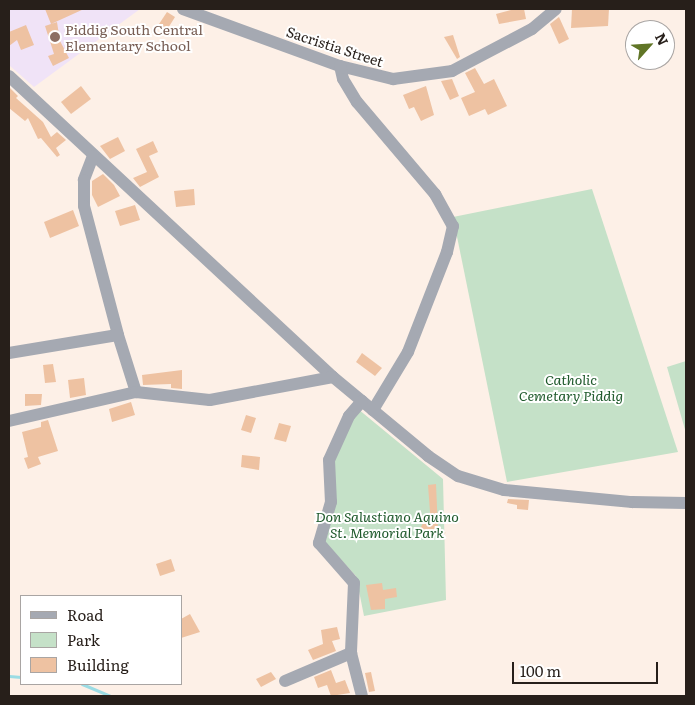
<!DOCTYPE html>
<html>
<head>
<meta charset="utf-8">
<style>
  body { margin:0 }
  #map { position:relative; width:695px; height:705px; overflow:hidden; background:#fdf0e7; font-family:Literata,serif }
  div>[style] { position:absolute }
  .education>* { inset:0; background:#f0e3f7 }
  .green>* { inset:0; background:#c5e1c8 }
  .stream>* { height:3px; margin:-1.5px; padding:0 1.5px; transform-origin:1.5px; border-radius:1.5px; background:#9bdce4 }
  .building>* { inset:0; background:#eec2a2 }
  .minor>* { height:12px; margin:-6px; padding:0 6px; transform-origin:6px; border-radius:6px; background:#a5a9b2 }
  .dots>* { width:14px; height:14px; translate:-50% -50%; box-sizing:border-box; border:2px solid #fff; border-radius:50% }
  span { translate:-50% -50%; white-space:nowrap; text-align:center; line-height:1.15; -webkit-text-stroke:4px #fff; paint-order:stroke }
  .education-label { font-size:14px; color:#785e54 }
  .left { translate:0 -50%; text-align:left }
  .street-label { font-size:14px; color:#271f1a }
  .park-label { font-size:14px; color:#1e592b; font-style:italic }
  .frame { position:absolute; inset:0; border:10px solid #271f1a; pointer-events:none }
  .legend { position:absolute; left:20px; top:595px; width:162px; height:90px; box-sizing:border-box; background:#fff; border:1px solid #a9a5a3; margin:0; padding:6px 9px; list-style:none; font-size:15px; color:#271f1a }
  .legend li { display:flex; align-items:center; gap:10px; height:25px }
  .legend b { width:25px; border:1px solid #a9a5a3 }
  .north { position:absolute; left:625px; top:20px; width:50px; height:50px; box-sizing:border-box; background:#fff; border:1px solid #a9a5a3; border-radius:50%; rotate:64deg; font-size:14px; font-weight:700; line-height:20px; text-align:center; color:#271f1a }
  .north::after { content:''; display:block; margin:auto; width:18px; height:22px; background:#607526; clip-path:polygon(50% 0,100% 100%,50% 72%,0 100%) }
  .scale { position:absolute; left:512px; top:662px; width:146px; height:22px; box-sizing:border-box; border:2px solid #271f1a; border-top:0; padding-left:6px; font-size:15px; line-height:18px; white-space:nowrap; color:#271f1a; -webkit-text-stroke:4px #fff; paint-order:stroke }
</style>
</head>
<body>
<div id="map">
  <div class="education">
    <i style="clip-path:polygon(9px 9px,140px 9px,34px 87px,9px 65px)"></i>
  </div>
  <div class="green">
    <i style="clip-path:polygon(592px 189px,678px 452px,507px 482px,453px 217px)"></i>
    <i style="clip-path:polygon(686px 361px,686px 433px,667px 367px)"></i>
    <i style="clip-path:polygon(358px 409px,443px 479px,446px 600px,364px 616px,356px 576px,325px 542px,330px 462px)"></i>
  </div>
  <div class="stream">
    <i style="left:9px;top:676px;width:12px;rotate:5deg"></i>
    <i style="left:82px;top:684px;width:30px;rotate:23deg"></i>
  </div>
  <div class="building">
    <i style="clip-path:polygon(45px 9px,84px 9px,51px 24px,57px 22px,60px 41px,69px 58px,53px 66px,48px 56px,54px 54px,45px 26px,51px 24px)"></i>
    <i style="clip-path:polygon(515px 9px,524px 9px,526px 19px,499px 24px,496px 14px)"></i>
    <i style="clip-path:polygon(572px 9px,609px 9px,608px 26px,571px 28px)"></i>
    <i style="clip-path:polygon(167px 12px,175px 17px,165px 33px,157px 27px)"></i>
    <i style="clip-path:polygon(559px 17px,569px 39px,559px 44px,550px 24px)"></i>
    <i style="clip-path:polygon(26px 25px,34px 45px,21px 50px,17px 40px,9px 46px,9px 32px)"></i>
    <i style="clip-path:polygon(453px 35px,460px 57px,457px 59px,444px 37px)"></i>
    <i style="clip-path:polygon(475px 68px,484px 84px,494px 79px,507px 106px,488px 115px,485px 109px,469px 116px,461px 98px,475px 92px,465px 73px)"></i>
    <i style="clip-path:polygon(452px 79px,459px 96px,450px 100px,441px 81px)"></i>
    <i style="clip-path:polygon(81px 86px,91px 99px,71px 114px,61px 102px)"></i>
    <i style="clip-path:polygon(426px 86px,434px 115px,421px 121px,414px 107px,409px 109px,403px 95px)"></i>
    <i style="clip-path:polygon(9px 87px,18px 96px,16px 98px,43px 122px,51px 137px,57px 132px,66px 140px,56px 148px,60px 155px,57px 157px,41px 138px,38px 139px,28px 118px,25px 121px,9px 108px)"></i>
    <i style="clip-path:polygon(118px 137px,125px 151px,110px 159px,100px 146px)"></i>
    <i style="clip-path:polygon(153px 141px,158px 152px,149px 156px,159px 177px,140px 187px,133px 178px,147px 172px,136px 149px)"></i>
    <i style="clip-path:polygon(103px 174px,114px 185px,120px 196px,98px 207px,92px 195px,92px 181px)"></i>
    <i style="clip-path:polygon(194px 189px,195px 205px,176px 207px,174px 191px)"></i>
    <i style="clip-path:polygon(135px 205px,140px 220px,120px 226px,115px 211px)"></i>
    <i style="clip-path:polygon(73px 210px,79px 226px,50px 238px,44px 222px)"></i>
    <i style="clip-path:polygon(362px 353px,382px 368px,375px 376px,356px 362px)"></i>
    <i style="clip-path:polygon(53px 364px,56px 382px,45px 383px,43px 365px)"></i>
    <i style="clip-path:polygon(182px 370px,182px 389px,171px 388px,171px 384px,143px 385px,142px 375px)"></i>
    <i style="clip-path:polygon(84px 378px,86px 395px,70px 398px,68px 380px)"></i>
    <i style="clip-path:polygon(25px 394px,42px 394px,41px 405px,25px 406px)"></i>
    <i style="clip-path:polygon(131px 402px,135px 415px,112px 422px,109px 409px)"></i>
    <i style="clip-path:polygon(246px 415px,256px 418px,251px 433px,241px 430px)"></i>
    <i style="clip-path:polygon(48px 420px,58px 451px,38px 457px,41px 464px,28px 469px,24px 458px,28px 457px,22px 432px,41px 427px,41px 422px)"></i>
    <i style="clip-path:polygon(279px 423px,291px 426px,286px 442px,274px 439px)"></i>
    <i style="clip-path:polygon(242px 455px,260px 457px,259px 470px,241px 467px)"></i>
    <i style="clip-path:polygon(436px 484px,438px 529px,446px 533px,432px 537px,432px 533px,420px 529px,424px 521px,431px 525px,428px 485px)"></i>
    <i style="clip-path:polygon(508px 499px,529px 500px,528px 510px,517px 509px,517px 505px,507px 503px)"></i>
    <i style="clip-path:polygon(171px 559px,175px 571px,160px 576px,156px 564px)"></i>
    <i style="clip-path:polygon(382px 583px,383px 590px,396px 588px,397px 597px,385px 599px,385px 609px,371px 610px,366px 585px)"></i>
    <i style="clip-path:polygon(190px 614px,200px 632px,181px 638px,181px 619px)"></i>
    <i style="clip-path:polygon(337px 627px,340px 639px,332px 641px,336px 651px,313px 660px,308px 650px,323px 644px,321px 630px)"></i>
    <i style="clip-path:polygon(331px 670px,336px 683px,345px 680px,350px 693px,331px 696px,327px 685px,318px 688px,314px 677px)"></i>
    <i style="clip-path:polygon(271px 672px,276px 679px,261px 687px,256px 679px)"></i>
    <i style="clip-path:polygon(371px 672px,375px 691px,369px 692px,365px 673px)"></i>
  </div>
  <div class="minor">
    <i style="left:183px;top:9px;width:167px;rotate:20deg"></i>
    <i style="left:340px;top:66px;width:55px;rotate:13.8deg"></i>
    <i style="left:393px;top:79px;width:60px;rotate:-7.7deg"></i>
    <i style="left:452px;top:71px;width:90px;rotate:-27.7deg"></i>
    <i style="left:532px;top:29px;width:31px;rotate:-40deg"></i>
    <i style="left:340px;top:66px;width:13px;rotate:77deg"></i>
    <i style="left:343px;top:79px;width:27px;rotate:59deg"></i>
    <i style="left:357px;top:102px;width:121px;rotate:49.7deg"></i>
    <i style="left:435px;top:194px;width:37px;rotate:61deg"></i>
    <i style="left:453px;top:226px;width:27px;rotate:103deg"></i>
    <i style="left:447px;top:252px;width:107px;rotate:111.3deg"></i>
    <i style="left:408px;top:352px;width:68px;rotate:121.1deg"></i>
    <i style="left:9px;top:76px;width:442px;rotate:42.9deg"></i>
    <i style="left:333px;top:377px;width:124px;rotate:39.7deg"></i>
    <i style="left:428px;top:456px;width:36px;rotate:34deg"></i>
    <i style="left:458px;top:476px;width:48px;rotate:16.9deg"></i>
    <i style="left:504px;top:490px;width:129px;rotate:5.4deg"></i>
    <i style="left:632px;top:502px;width:54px;rotate:1.1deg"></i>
    <i style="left:93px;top:156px;width:26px;rotate:111deg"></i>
    <i style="left:84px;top:180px;width:26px;rotate:90deg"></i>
    <i style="left:84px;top:206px;width:133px;rotate:75.2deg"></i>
    <i style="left:118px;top:335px;width:60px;rotate:72.5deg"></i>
    <i style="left:9px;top:353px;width:110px;rotate:-9.4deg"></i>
    <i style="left:362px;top:401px;width:20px;rotate:131deg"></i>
    <i style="left:349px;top:416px;width:48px;rotate:114.4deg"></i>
    <i style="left:329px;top:460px;width:42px;rotate:87.3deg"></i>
    <i style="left:331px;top:502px;width:43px;rotate:106.3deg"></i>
    <i style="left:319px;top:543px;width:53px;rotate:48.8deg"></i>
    <i style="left:354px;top:583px;width:70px;rotate:92.5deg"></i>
    <i style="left:351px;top:653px;width:44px;rotate:75.7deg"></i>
    <i style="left:9px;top:421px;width:130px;rotate:-12.9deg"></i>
    <i style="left:136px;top:392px;width:74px;rotate:6.2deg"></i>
    <i style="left:210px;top:400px;width:125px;rotate:-10.6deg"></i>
    <i style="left:285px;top:681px;width:72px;rotate:-23deg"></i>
  </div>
  <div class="dots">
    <i style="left:55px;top:37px;background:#8d6e63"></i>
  </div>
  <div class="education-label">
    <span class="left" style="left:65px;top:37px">Piddig South Central<br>Elementary School</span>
  </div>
  <div class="street-label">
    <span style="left:335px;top:46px;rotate:18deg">Sacristia Street</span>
  </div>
  <div class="park-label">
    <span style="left:571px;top:387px">Catholic<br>Cemetary Piddig</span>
    <span style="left:387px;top:524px">Don Salustiano Aquino<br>St. Memorial Park</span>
  </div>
  <div class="frame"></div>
  <ul class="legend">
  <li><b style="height:6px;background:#a5a9b2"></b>Road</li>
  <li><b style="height:14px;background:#c5e1c8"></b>Park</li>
  <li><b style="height:14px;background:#eec2a2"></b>Building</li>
  </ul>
  <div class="north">N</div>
  <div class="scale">100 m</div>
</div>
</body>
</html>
